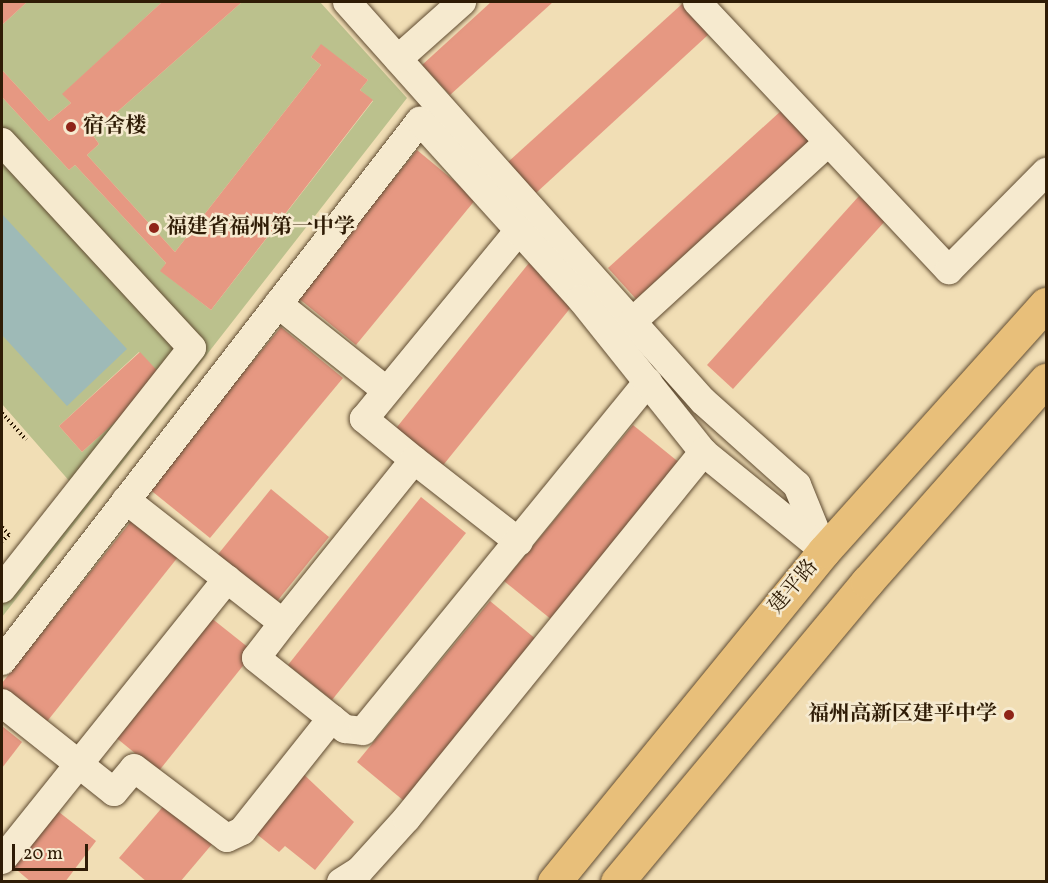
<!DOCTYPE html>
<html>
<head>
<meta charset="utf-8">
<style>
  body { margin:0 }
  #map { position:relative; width:1048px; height:883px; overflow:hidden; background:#f1deb5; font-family:Vollkorn,"Noto Serif SC",serif }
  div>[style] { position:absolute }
  .green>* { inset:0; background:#bbc18d }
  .water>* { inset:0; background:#9ebab7 }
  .building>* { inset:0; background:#e69882 }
  .path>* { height:4px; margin-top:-2px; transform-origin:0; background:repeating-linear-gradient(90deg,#2f1c06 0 1.5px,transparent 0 4.5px) }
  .roads { filter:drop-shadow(0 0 2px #604c32) drop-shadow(0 0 2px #604c32) }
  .minor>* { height:28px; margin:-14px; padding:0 14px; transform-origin:14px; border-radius:14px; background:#f6eacf }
  .highway>* { height:33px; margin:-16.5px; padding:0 16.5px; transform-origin:16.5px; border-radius:16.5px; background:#e8bf7a }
  .dots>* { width:16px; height:16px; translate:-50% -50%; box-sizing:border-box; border:3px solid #f6eacf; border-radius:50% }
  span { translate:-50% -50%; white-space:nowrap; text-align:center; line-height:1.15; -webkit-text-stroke:5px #f6eacf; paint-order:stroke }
  .poi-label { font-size:21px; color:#2f1c06; font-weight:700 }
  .left { translate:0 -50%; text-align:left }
  .right { translate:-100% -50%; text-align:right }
  .street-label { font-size:21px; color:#2f1c06 }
  .frame { position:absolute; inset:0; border:3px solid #2f1c06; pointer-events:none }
  .scale { position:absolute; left:12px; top:844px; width:76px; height:27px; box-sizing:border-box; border:3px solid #2f1c06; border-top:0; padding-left:8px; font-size:18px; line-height:21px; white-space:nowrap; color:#2f1c06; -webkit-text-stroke:4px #f6eacf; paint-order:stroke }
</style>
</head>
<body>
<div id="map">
  <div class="green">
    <i style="clip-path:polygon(27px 2px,162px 2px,63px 94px,71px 103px,49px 121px,2px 70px,2px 25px)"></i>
    <i style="clip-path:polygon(evenodd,242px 2px,320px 2px,407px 98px,2px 617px,2px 589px,78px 491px,2px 404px,2px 97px,69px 170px,75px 165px,166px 263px,161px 271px,211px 310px,373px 101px,360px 90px,368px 80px,321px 45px,311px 57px,321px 65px,175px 252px,87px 155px,99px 144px,92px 134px,242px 2px,139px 352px,163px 378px,82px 452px,59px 426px,139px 352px)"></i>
  </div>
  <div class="water">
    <i style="clip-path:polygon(2px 214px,127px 349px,67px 406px,2px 335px)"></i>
  </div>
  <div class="building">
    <i style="clip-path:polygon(2px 2px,27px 2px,2px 25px)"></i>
    <i style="clip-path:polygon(162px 2px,242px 2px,92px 134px,99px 144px,87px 155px,175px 252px,321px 65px,311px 57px,321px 44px,368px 80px,360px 90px,373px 100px,211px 310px,160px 271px,166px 263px,75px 165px,69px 170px,2px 97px,2px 70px,49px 121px,71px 103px,62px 94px)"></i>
    <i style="clip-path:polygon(491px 2px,553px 2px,450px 95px,422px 65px)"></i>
    <i style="clip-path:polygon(682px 4px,709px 34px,536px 193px,508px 162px)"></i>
    <i style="clip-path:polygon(782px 110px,810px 140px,636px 299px,608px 268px)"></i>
    <i style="clip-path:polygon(417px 150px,476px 199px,356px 345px,297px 297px)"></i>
    <i style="clip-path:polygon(859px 196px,886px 220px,733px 389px,707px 365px)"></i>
    <i style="clip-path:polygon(529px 263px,576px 301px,440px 469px,393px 432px)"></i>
    <i style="clip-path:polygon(281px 327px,343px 378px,210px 538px,148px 488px)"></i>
    <i style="clip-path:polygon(140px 352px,164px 378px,82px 452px,59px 426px)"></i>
    <i style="clip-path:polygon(633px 425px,681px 464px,552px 620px,504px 581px)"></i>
    <i style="clip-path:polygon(271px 489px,329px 537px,274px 605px,215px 558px)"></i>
    <i style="clip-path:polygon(421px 497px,466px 533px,332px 700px,288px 665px)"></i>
    <i style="clip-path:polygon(132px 520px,178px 557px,45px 724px,2px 690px,2px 683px)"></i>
    <i style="clip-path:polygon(490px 601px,537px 640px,404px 801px,357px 762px)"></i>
    <i style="clip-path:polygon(210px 617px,254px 652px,158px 772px,114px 736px)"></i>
    <i style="clip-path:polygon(2px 726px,22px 742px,2px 768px)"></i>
    <i style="clip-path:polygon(297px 768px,354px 822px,315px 870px,285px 846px,279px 852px,249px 828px)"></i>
    <i style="clip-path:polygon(166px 803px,213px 843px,180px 882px,147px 882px,119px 858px)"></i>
    <i style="clip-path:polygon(55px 809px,96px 841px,65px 882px,31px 882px,11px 865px)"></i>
  </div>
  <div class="path">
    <i style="left:2px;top:413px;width:36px;rotate:48deg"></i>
    <i style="left:2px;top:527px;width:11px;rotate:49deg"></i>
    <i style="left:9px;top:535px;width:9px;rotate:139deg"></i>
  </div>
  <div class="roads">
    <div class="minor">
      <i style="left:347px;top:2px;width:535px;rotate:48.26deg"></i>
      <i style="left:703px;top:401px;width:126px;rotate:41.8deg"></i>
      <i style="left:797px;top:485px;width:71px;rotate:67.8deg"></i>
      <i style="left:697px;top:2px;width:368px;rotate:46.8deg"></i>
      <i style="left:949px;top:270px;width:138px;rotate:-45.3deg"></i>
      <i style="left:398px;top:59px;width:86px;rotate:-41.7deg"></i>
      <i style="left:2px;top:142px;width:280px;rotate:47.3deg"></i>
      <i style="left:192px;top:348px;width:307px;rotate:128.3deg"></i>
      <i style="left:278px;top:304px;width:139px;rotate:38.6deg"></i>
      <i style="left:632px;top:322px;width:263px;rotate:-42.5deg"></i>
      <i style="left:414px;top:460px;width:65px;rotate:-140.6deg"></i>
      <i style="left:364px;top:419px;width:244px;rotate:-50.6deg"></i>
      <i style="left:126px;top:500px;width:199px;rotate:38.1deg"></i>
      <i style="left:283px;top:623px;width:209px;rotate:-51.2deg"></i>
      <i style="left:414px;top:460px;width:133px;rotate:38deg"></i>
      <i style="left:283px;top:623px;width:44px;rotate:127.6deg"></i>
      <i style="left:256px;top:658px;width:114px;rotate:38.6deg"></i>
      <i style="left:345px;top:729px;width:18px;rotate:6deg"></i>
      <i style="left:363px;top:731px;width:451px;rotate:-50.8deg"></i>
      <i style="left:2px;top:661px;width:683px;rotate:-52.26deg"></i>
      <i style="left:420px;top:121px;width:240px;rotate:47.9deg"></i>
      <i style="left:581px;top:299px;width:196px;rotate:51.4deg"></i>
      <i style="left:2px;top:703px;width:143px;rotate:38.5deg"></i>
      <i style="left:114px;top:792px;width:31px;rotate:-50deg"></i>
      <i style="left:134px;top:768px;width:116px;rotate:37deg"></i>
      <i style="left:227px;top:838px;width:17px;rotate:-25deg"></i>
      <i style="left:242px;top:831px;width:144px;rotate:-51.5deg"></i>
      <i style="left:2px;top:860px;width:360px;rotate:-51.3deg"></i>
      <i style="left:341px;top:882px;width:22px;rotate:-32deg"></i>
      <i style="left:360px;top:870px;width:70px;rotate:-47.9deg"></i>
      <i style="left:407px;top:818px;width:471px;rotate:-51deg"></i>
      <i style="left:703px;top:452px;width:152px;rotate:39.1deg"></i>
    </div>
    <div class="highway">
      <i style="left:554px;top:882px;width:427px;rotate:-50.8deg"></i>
      <i style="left:824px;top:551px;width:332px;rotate:-48.1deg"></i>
      <i style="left:617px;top:882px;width:391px;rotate:-50.2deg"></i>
      <i style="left:867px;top:582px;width:270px;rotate:-48.5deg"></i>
    </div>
  </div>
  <div class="dots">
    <i style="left:71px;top:127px;background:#8f2418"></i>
    <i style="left:154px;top:228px;background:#8f2418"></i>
    <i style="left:1009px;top:715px;background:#8f2418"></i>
  </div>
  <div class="poi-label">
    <span class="left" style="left:83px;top:127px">宿舍楼</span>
    <span class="left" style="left:166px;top:228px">福建省福州第一中学</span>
    <span class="right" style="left:997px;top:715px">福州高新区建平中学</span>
  </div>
  <div class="street-label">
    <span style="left:794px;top:587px;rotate:-50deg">建平路</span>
  </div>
  <div class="frame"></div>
  <div class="scale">20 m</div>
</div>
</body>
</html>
